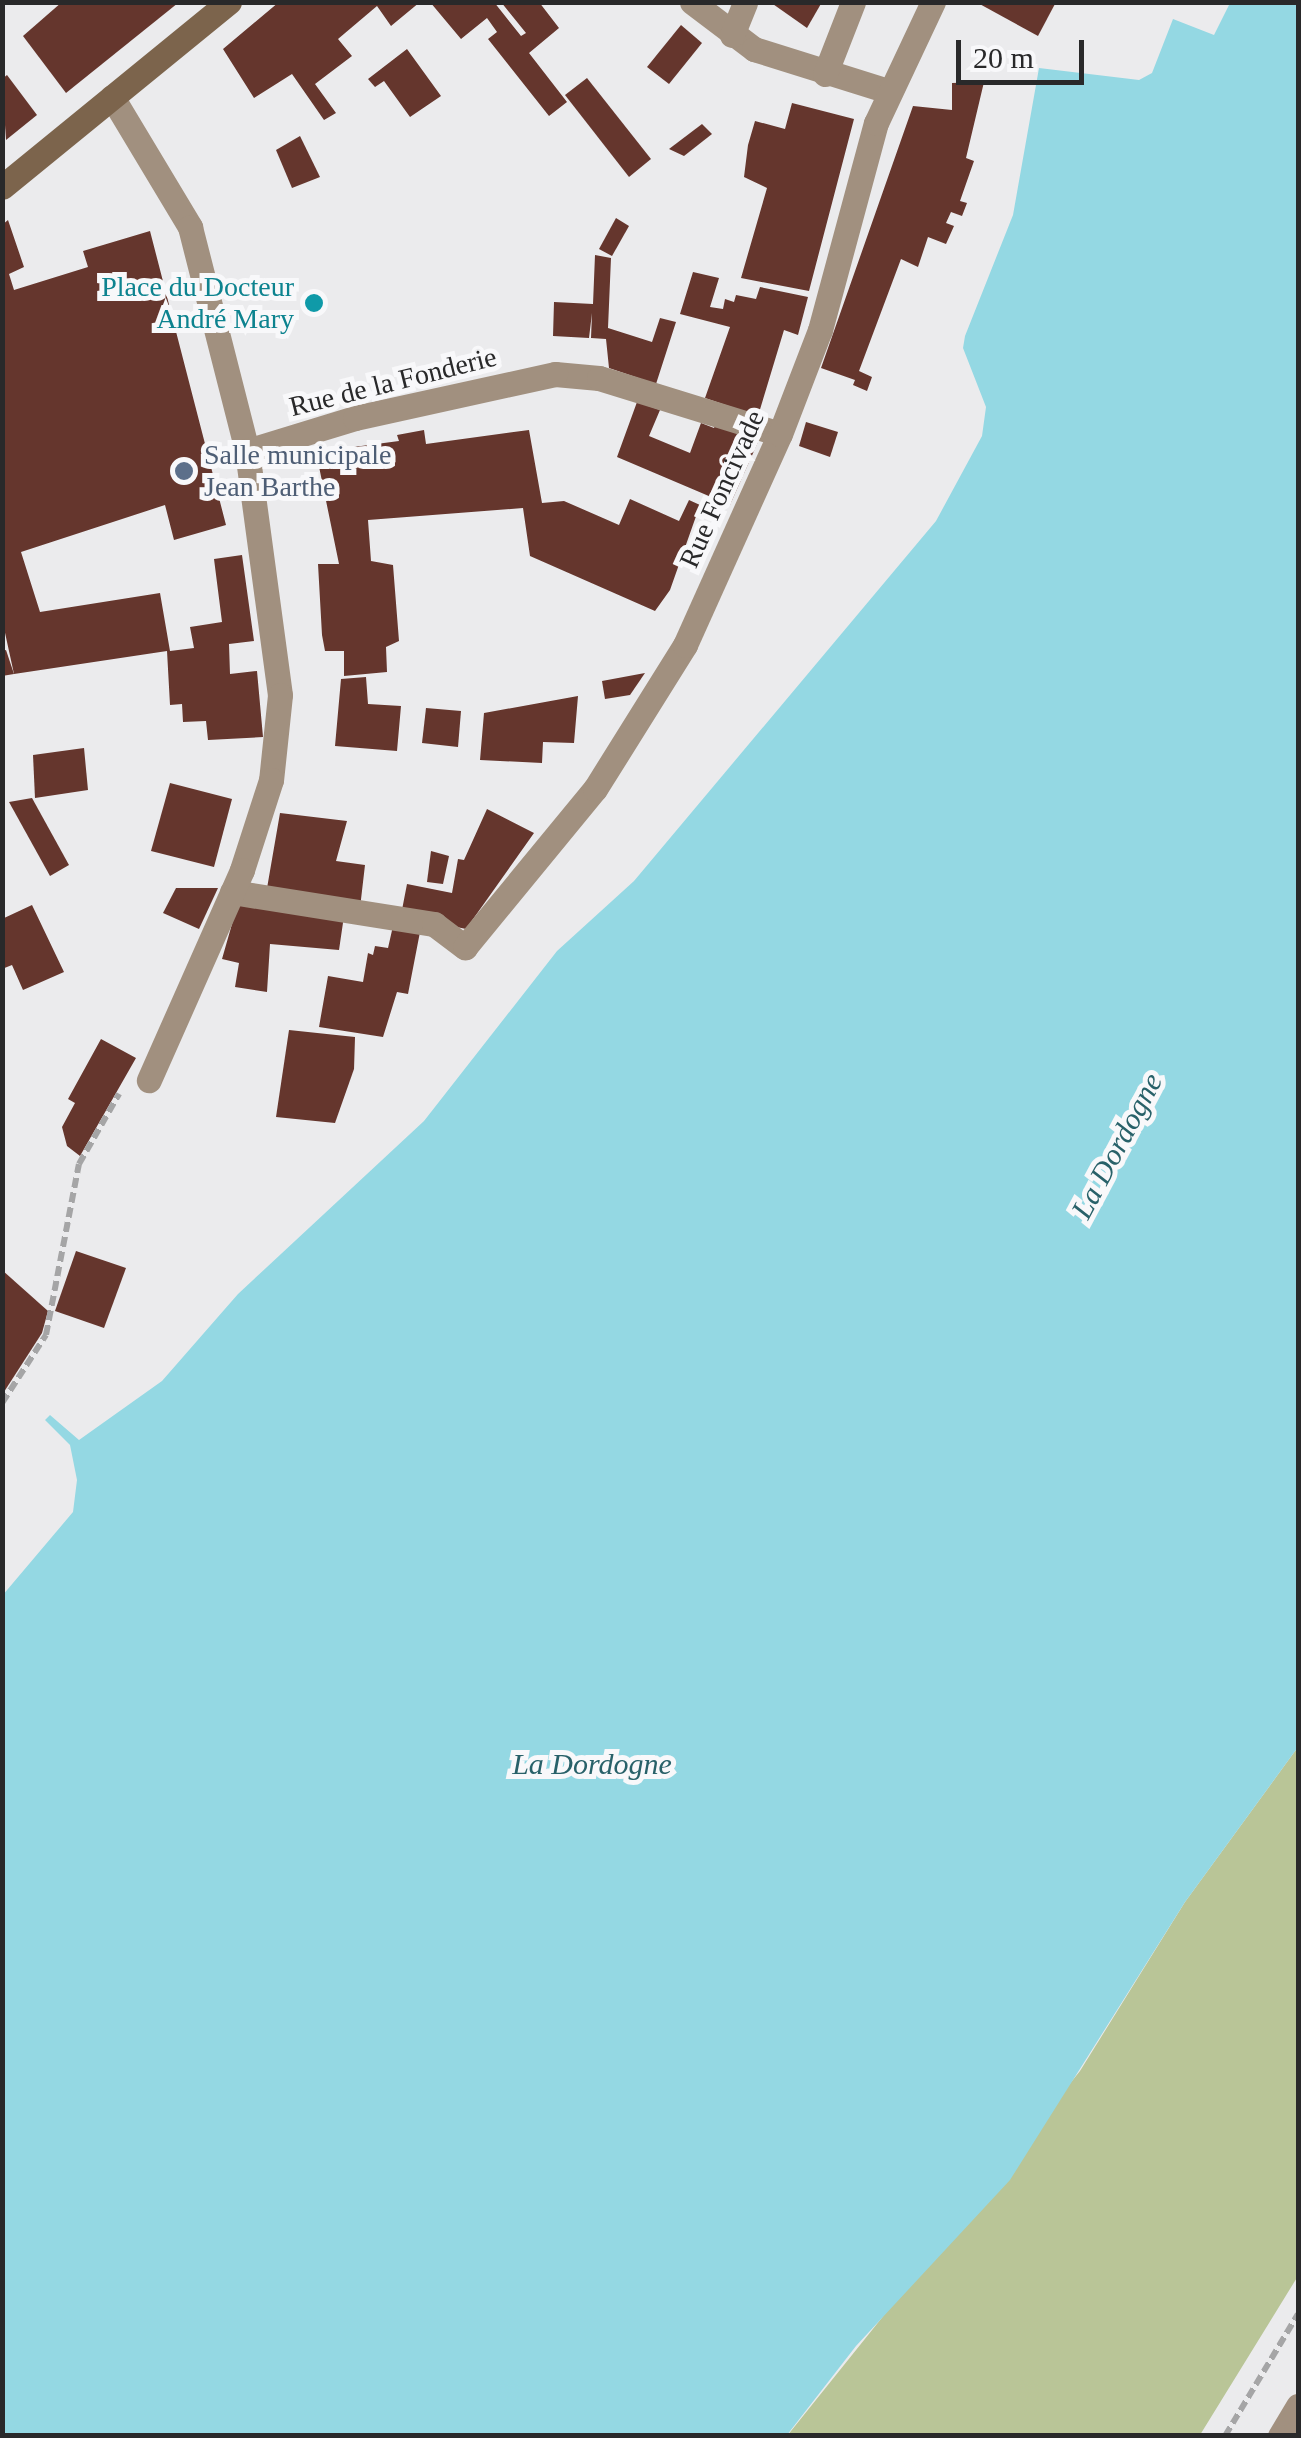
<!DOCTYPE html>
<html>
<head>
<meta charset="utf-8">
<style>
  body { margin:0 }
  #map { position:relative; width:1301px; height:2438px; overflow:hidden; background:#ebebed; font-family:Georgia,serif }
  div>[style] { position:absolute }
  .green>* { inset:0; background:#b9c597 }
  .water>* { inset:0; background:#94d8e3 }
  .building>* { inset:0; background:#65362d }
  .path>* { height:6px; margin-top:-3px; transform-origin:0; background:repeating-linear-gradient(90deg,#a5a5a6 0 10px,transparent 0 15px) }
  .service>* { height:25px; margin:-12.5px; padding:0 12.5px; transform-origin:12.5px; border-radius:12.5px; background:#a1907f }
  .minor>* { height:25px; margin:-12.5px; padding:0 12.5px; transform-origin:12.5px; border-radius:12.5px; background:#a1907f }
  .secondary>* { height:25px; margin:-12.5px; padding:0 12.5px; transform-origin:12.5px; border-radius:12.5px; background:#7c644c }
  .dots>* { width:28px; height:28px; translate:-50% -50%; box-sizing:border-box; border:5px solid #f8f8fa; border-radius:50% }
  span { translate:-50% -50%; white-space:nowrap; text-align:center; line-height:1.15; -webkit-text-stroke:10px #f8f8fa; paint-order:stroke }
  .culture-label { font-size:28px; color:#0d838f }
  .right { translate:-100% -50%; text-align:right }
  .street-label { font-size:28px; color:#29292a }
  .service-label { font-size:28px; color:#4e5e75 }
  .left { translate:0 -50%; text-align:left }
  .water-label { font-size:30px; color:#286169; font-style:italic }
  .frame { position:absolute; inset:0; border:5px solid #29292a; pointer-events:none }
  .scale { position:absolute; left:956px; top:40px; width:128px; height:45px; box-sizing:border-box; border:5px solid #29292a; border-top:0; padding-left:12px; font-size:30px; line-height:35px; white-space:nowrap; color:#29292a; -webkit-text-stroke:8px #f8f8fa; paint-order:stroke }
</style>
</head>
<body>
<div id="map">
  <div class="green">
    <i style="clip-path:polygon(1298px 1747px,1298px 2276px,1200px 2435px,787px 2436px,1080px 2071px,1185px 1902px)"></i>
  </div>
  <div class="water">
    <i style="clip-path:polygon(1230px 3px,1298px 3px,1298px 1747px,1185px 1902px,1010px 2180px,856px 2346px,787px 2435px,3px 2435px,2px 1596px,73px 1512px,77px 1480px,70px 1445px,45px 1420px,50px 1415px,79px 1440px,162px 1381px,238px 1294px,424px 1121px,557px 951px,634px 881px,936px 521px,982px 436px,986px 407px,963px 348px,965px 336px,1013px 215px,1039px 68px,1139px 80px,1152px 73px,1173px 19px,1214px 35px)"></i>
  </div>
  <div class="building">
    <i style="clip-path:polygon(62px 2px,144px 2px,178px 3px,66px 93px,23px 36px)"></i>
    <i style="clip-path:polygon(279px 2px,420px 2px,391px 26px,377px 6px,338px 39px,352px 56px,315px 84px,336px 113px,324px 120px,292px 74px,254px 98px,223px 49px)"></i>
    <i style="clip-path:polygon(430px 2px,494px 2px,521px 36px,526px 33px,501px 2px,539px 2px,559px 28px,529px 53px,567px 102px,549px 116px,488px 39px,497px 32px,487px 18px,461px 39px)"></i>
    <i style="clip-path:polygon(770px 2px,822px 2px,807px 28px)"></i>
    <i style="clip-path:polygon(976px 2px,1056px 2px,1038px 36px)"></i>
    <i style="clip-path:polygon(681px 25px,702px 43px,669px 84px,647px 67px)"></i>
    <i style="clip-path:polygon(407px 49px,441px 96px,410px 117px,384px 81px,375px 87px,368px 79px)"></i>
    <i style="clip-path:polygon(7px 75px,37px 115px,6px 140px,2px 79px)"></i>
    <i style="clip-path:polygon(587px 78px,651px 159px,629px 177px,565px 95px)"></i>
    <i style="clip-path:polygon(984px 82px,966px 158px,974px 161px,960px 201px,967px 203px,962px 216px,951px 212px,946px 223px,954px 226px,946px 244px,928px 237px,918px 267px,901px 259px,859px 371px,872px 377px,867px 391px,853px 385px,855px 380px,821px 368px,913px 106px,952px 110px,952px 83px)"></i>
    <i style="clip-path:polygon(792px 103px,854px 119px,809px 291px,741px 278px,767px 188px,744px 177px,748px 145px,755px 121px,785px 129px)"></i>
    <i style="clip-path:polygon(702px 124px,712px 134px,684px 156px,669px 149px)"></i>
    <i style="clip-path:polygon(300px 136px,320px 177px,292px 188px,276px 150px)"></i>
    <i style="clip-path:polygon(616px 218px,629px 226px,612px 256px,599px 249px)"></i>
    <i style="clip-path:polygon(8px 220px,24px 267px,9px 274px,14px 290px,88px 267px,83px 251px,150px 231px,226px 525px,174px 540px,165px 505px,21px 552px,40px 612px,160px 593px,170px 651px,194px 648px,190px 627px,222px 622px,214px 559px,242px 555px,254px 641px,229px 644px,230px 674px,257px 671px,263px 737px,208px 740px,206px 721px,183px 722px,182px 704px,170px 705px,167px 651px,14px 674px,2px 619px,2px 225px)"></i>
    <i style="clip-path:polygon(595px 255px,611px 258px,608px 328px,652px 342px,660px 318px,676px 322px,656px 384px,609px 368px,606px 339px,591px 338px,592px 313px,589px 338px,553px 336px,554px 302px,593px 304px)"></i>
    <i style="clip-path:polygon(693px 272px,719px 278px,710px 307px,723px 309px,725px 299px,734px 302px,736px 295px,756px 299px,760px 287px,808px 297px,798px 335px,784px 330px,758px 416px,705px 398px,730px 327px,680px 314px)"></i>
    <i style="clip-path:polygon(637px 402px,660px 410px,649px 436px,690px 453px,701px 423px,714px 428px,717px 421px,758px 442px,730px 505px,617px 457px)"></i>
    <i style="clip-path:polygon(806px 422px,838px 432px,830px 457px,799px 446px)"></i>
    <i style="clip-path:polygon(424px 430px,426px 444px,529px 430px,542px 503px,564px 501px,619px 525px,630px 499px,679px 521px,689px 500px,700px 505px,670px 590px,655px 611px,530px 556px,523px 508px,368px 520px,371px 561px,393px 565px,399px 641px,386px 647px,387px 672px,344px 676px,344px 651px,325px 651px,322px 635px,318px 564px,339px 564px,316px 452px,399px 441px,397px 435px)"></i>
    <i style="clip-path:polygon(6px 650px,14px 674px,2px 676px,2px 651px)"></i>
    <i style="clip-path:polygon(645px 673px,630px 695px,605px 699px,602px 681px)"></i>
    <i style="clip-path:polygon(366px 677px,368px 704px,401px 706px,397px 751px,335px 746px,341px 679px)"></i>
    <i style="clip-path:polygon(578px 696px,574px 743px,543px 742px,542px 763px,480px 760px,484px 713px)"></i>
    <i style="clip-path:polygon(426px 708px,461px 711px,458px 747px,422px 743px)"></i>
    <i style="clip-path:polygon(84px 748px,88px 790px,35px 798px,33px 755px)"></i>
    <i style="clip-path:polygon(170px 783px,232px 799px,214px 867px,151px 851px)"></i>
    <i style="clip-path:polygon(32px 798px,69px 865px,50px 876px,9px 802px)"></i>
    <i style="clip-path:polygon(487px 809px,534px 833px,466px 929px,401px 915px,407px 884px,452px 893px,458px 859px,464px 860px)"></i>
    <i style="clip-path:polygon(280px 813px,347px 821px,336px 861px,365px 865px,360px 908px,266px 894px)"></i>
    <i style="clip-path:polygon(431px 851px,449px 856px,443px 884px,427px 882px)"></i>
    <i style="clip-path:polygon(176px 888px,218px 888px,199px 929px,163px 913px)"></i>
    <i style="clip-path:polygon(238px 903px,344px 916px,339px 950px,270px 944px,267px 992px,235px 987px,239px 963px,222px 959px)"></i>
    <i style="clip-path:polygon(32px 905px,64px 972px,23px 990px,12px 965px,2px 969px,2px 919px)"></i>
    <i style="clip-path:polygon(393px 926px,420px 932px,408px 994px,397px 992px,383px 1037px,319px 1027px,328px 976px,363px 982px,368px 953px,373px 955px,375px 946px,388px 948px)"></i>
    <i style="clip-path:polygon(289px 1030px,355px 1037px,354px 1069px,335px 1123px,276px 1117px)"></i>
    <i style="clip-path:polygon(101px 1039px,136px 1058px,80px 1156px,67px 1146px,62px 1127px,75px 1103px,68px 1099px)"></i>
    <i style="clip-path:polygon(76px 1251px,126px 1268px,104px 1328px,55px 1311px)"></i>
    <i style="clip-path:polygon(2px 1270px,48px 1311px,42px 1333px,2px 1395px)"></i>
  </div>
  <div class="path">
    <i style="left:2px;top:1403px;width:81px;rotate:-57.1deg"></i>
    <i style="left:46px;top:1335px;width:174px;rotate:-79.1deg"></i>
    <i style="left:79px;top:1164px;width:81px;rotate:-60.3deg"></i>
    <i style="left:1225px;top:2436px;width:142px;rotate:-59.1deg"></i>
  </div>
  <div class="service">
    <i style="left:555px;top:374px;width:44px;rotate:5.2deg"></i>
    <i style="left:599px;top:378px;width:189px;rotate:17.2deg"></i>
    <i style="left:232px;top:892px;width:205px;rotate:9deg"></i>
    <i style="left:434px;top:924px;width:39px;rotate:37deg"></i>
  </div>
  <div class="minor">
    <i style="left:692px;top:2px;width:78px;rotate:37.2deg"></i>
    <i style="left:754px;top:49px;width:140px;rotate:17.4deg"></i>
    <i style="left:732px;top:35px;width:35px;rotate:-68deg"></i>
    <i style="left:825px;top:74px;width:77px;rotate:-68.7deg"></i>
    <i style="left:112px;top:97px;width:152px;rotate:59deg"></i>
    <i style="left:190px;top:227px;width:231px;rotate:75.7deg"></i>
    <i style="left:247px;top:451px;width:246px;rotate:82.3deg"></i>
    <i style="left:280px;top:695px;width:85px;rotate:96deg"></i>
    <i style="left:271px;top:780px;width:95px;rotate:107.9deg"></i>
    <i style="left:242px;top:870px;width:230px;rotate:113.9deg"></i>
    <i style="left:247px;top:451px;width:113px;rotate:-17deg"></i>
    <i style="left:355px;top:418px;width:205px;rotate:-12.4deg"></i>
    <i style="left:465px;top:947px;width:205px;rotate:-50.6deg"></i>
    <i style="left:595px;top:789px;width:170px;rotate:-58deg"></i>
    <i style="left:685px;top:645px;width:231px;rotate:-65.8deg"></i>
    <i style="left:780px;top:434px;width:111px;rotate:-69deg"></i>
    <i style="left:820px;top:330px;width:214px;rotate:-74.9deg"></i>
    <i style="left:876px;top:123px;width:134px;rotate:-64.8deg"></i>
    <i style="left:1280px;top:2436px;width:35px;rotate:-59deg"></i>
  </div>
  <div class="secondary">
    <i style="left:2px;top:187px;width:293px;rotate:-39.2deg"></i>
  </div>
  <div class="dots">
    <i style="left:314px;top:303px;background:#0f9aa8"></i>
    <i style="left:184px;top:471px;background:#5c6f8a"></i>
  </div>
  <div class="culture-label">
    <span class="right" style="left:294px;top:303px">Place du Docteur<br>André Mary</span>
  </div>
  <div class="street-label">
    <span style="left:393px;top:382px;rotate:-14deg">Rue de la Fonderie</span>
    <span style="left:722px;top:489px;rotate:-66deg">Rue Foncivade</span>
  </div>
  <div class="service-label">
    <span class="left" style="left:204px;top:471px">Salle municipale<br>Jean Barthe</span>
  </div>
  <div class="water-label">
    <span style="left:1117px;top:1146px;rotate:-62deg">La Dordogne</span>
    <span style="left:592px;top:1764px">La Dordogne</span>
  </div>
  <div class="frame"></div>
  <div class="scale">20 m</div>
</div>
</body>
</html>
